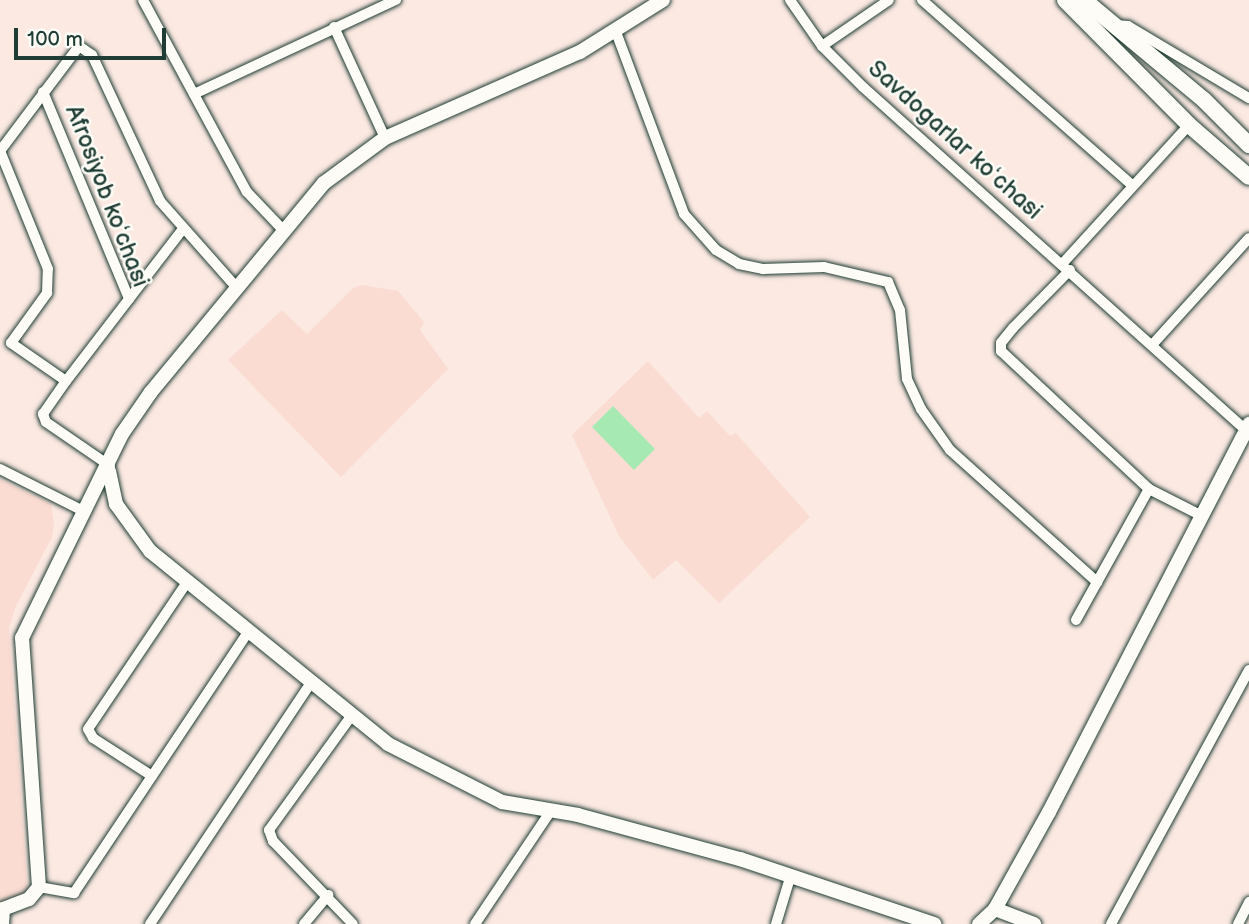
<!DOCTYPE html>
<html>
<head>
<meta charset="utf-8">
<style>
  body { margin:0 }
  #map { position:relative; width:1249px; height:924px; overflow:hidden; background:#fbe9e2; font-family:"Balsamiq Sans",sans-serif }
  div>[style] { position:absolute }
  .built>* { inset:0; background:#fadcd3 }
  .green>* { inset:0; background:#a7e9b2 }
  .roads { filter:drop-shadow(0 0 2px #1f3d34) drop-shadow(0 0 2px #1f3d34) }
  .minor>* { height:10px; margin:-5px; padding:0 5px; transform-origin:5px; border-radius:5px; background:#fdfcf7 }
  .tertiary>* { height:14px; margin:-7px; padding:0 7px; transform-origin:7px; border-radius:7px; background:#fdfcf7 }
  .secondary>* { height:16px; margin:-8px; padding:0 8px; transform-origin:8px; border-radius:8px; background:#fdfcf7 }
  span { translate:-50% -50%; white-space:nowrap; text-align:center; line-height:1.15; -webkit-text-stroke:5px #fdfcf7; paint-order:stroke }
  .street-label { font-size:24px; color:#1f3d34 }
  .scale { position:absolute; left:14px; top:28px; width:152px; height:32px; box-sizing:border-box; border:4px solid #1f3d34; border-top:0; padding-left:9px; font-size:21px; line-height:24px; white-space:nowrap; color:#1f3d34; -webkit-text-stroke:5px #fdfcf7; paint-order:stroke }
</style>
</head>
<body>
<div id="map">
  <div class="built">
    <i style="clip-path:polygon(362px 285px,398px 291px,424px 322px,420px 330px,448px 369px,341px 477px,228px 360px,282px 310px,307px 334px,353px 288px)"></i>
    <i style="clip-path:polygon(648px 361px,699px 418px,707px 411px,730px 436px,736px 433px,810px 517px,719px 603px,676px 560px,653px 580px,619px 536px,572px 435px)"></i>
    <i style="clip-path:polygon(0 479px,51px 504px,54px 523px,52px 537px,16px 606px,9px 628px,28px 896px,0 905px)"></i>
  </div>
  <div class="green">
    <i style="clip-path:polygon(613px 406px,655px 449px,634px 470px,592px 427px)"></i>
  </div>
  <div class="roads">
    <div class="minor">
      <i style="left:143px;top:0;width:218px;rotate:61.6deg"></i>
      <i style="left:247px;top:192px;width:54px;rotate:46.5deg"></i>
      <i style="left:790px;top:0;width:56px;rotate:55.2deg"></i>
      <i style="left:822px;top:46px;width:58px;rotate:45deg"></i>
      <i style="left:863px;top:87px;width:518px;rotate:41.87deg"></i>
      <i style="left:922px;top:0;width:281px;rotate:41.4deg"></i>
      <i style="left:1114px;top:25px;width:14px;rotate:4deg"></i>
      <i style="left:1128px;top:26px;width:141px;rotate:30.8deg"></i>
      <i style="left:334px;top:27px;width:122px;rotate:65.3deg"></i>
      <i style="left:616px;top:32px;width:194px;rotate:69.5deg"></i>
      <i style="left:684px;top:214px;width:48px;rotate:48.4deg"></i>
      <i style="left:716px;top:250px;width:27px;rotate:31deg"></i>
      <i style="left:739px;top:264px;width:25px;rotate:12deg"></i>
      <i style="left:763px;top:269px;width:61px;rotate:-1.9deg"></i>
      <i style="left:824px;top:267px;width:66px;rotate:13.2deg"></i>
      <i style="left:888px;top:282px;width:30px;rotate:67deg"></i>
      <i style="left:900px;top:310px;width:69px;rotate:84.2deg"></i>
      <i style="left:907px;top:379px;width:33px;rotate:65deg"></i>
      <i style="left:921px;top:409px;width:50px;rotate:54.7deg"></i>
      <i style="left:950px;top:450px;width:198px;rotate:41.9deg"></i>
      <i style="left:822px;top:46px;width:81px;rotate:-34.5deg"></i>
      <i style="left:43px;top:92px;width:224px;rotate:67.4deg"></i>
      <i style="left:129px;top:299px;width:103px;rotate:127.5deg"></i>
      <i style="left:194px;top:94px;width:223px;rotate:-25deg"></i>
      <i style="left:1063px;top:263px;width:187px;rotate:-47.6deg"></i>
      <i style="left:1070px;top:270px;width:81px;rotate:134.5deg"></i>
      <i style="left:1013px;top:328px;width:19px;rotate:129deg"></i>
      <i style="left:1001px;top:343px;width:8px;rotate:90deg"></i>
      <i style="left:1001px;top:351px;width:202px;rotate:43deg"></i>
      <i style="left:129px;top:299px;width:88px;rotate:-52.4deg"></i>
      <i style="left:1152px;top:345px;width:144px;rotate:-47.8deg"></i>
      <i style="left:110px;top:466px;width:78px;rotate:-145.5deg"></i>
      <i style="left:46px;top:422px;width:9px;rotate:-111deg"></i>
      <i style="left:43px;top:414px;width:40px;rotate:-55.1deg"></i>
      <i style="left:66px;top:381px;width:67px;rotate:-145.4deg"></i>
      <i style="left:11px;top:343px;width:62px;rotate:-54.2deg"></i>
      <i style="left:47px;top:293px;width:24px;rotate:-88deg"></i>
      <i style="left:48px;top:269px;width:127px;rotate:-112.1deg"></i>
      <i style="left:0;top:151px;width:131px;rotate:-53deg"></i>
      <i style="left:79px;top:46px;width:16px;rotate:35deg"></i>
      <i style="left:92px;top:55px;width:161px;rotate:65deg"></i>
      <i style="left:160px;top:201px;width:116px;rotate:48.5deg"></i>
      <i style="left:0;top:469px;width:95px;rotate:26.8deg"></i>
      <i style="left:1076px;top:620px;width:150px;rotate:-60.9deg"></i>
      <i style="left:1149px;top:489px;width:59px;rotate:27deg"></i>
      <i style="left:352px;top:715px;width:142px;rotate:125.8deg"></i>
      <i style="left:269px;top:830px;width:12px;rotate:70deg"></i>
      <i style="left:273px;top:841px;width:115px;rotate:46.1deg"></i>
      <i style="left:152px;top:776px;width:70px;rotate:-147.2deg"></i>
      <i style="left:93px;top:738px;width:10px;rotate:-119deg"></i>
      <i style="left:88px;top:729px;width:177px;rotate:-56deg"></i>
      <i style="left:39px;top:887px;width:36px;rotate:10deg"></i>
      <i style="left:74px;top:893px;width:315px;rotate:-56.3deg"></i>
      <i style="left:150px;top:924px;width:290px;rotate:-56.3deg"></i>
      <i style="left:304px;top:924px;width:38px;rotate:-50deg"></i>
      <i style="left:475px;top:924px;width:135px;rotate:-56.2deg"></i>
      <i style="left:776px;top:924px;width:48px;rotate:-73.1deg"></i>
      <i style="left:1111px;top:924px;width:289px;rotate:-61.5deg"></i>
      <i style="left:1238px;top:924px;width:25px;rotate:-63deg"></i>
    </div>
    <div class="tertiary">
      <i style="left:109px;top:471px;width:34px;rotate:78deg"></i>
      <i style="left:116px;top:504px;width:58px;rotate:54.1deg"></i>
      <i style="left:150px;top:551px;width:306px;rotate:39deg"></i>
      <i style="left:388px;top:744px;width:128px;rotate:27deg"></i>
      <i style="left:502px;top:802px;width:77px;rotate:9.7deg"></i>
      <i style="left:578px;top:815px;width:168px;rotate:15.2deg"></i>
      <i style="left:740px;top:859px;width:205px;rotate:18.5deg"></i>
      <i style="left:995px;top:909px;width:42px;rotate:21deg"></i>
      <i style="left:2px;top:924px;width:15px;rotate:-86deg"></i>
      <i style="left:3px;top:909px;width:28px;rotate:-21deg"></i>
      <i style="left:29px;top:899px;width:16px;rotate:-50deg"></i>
      <i style="left:39px;top:887px;width:250px;rotate:-93.9deg"></i>
      <i style="left:22px;top:638px;width:227px;rotate:-63.9deg"></i>
      <i style="left:122px;top:434px;width:51px;rotate:-55.4deg"></i>
      <i style="left:151px;top:392px;width:271px;rotate:-50.4deg"></i>
      <i style="left:324px;top:183px;width:76px;rotate:-36.4deg"></i>
      <i style="left:385px;top:138px;width:213px;rotate:-23.8deg"></i>
      <i style="left:580px;top:52px;width:98px;rotate:-32.1deg"></i>
      <i style="left:979px;top:924px;width:22px;rotate:-43deg"></i>
      <i style="left:995px;top:909px;width:111px;rotate:-60.9deg"></i>
      <i style="left:1049px;top:812px;width:437px;rotate:-62.7deg"></i>
    </div>
    <div class="secondary">
      <i style="left:1065px;top:0;width:176px;rotate:45.2deg"></i>
      <i style="left:1189px;top:125px;width:79px;rotate:40.9deg"></i>
      <i style="left:1084px;top:0;width:156px;rotate:39.8deg"></i>
      <i style="left:1204px;top:100px;width:64px;rotate:45deg"></i>
    </div>
  </div>
  <div class="street-label">
    <span style="left:955px;top:140px;rotate:42deg">Savdogarlar koʻchasi</span>
    <span style="left:107px;top:196px;rotate:69deg">Afrosiyob koʻchasi</span>
  </div>
  <div class="scale">100 m</div>
</div>
</body>
</html>
